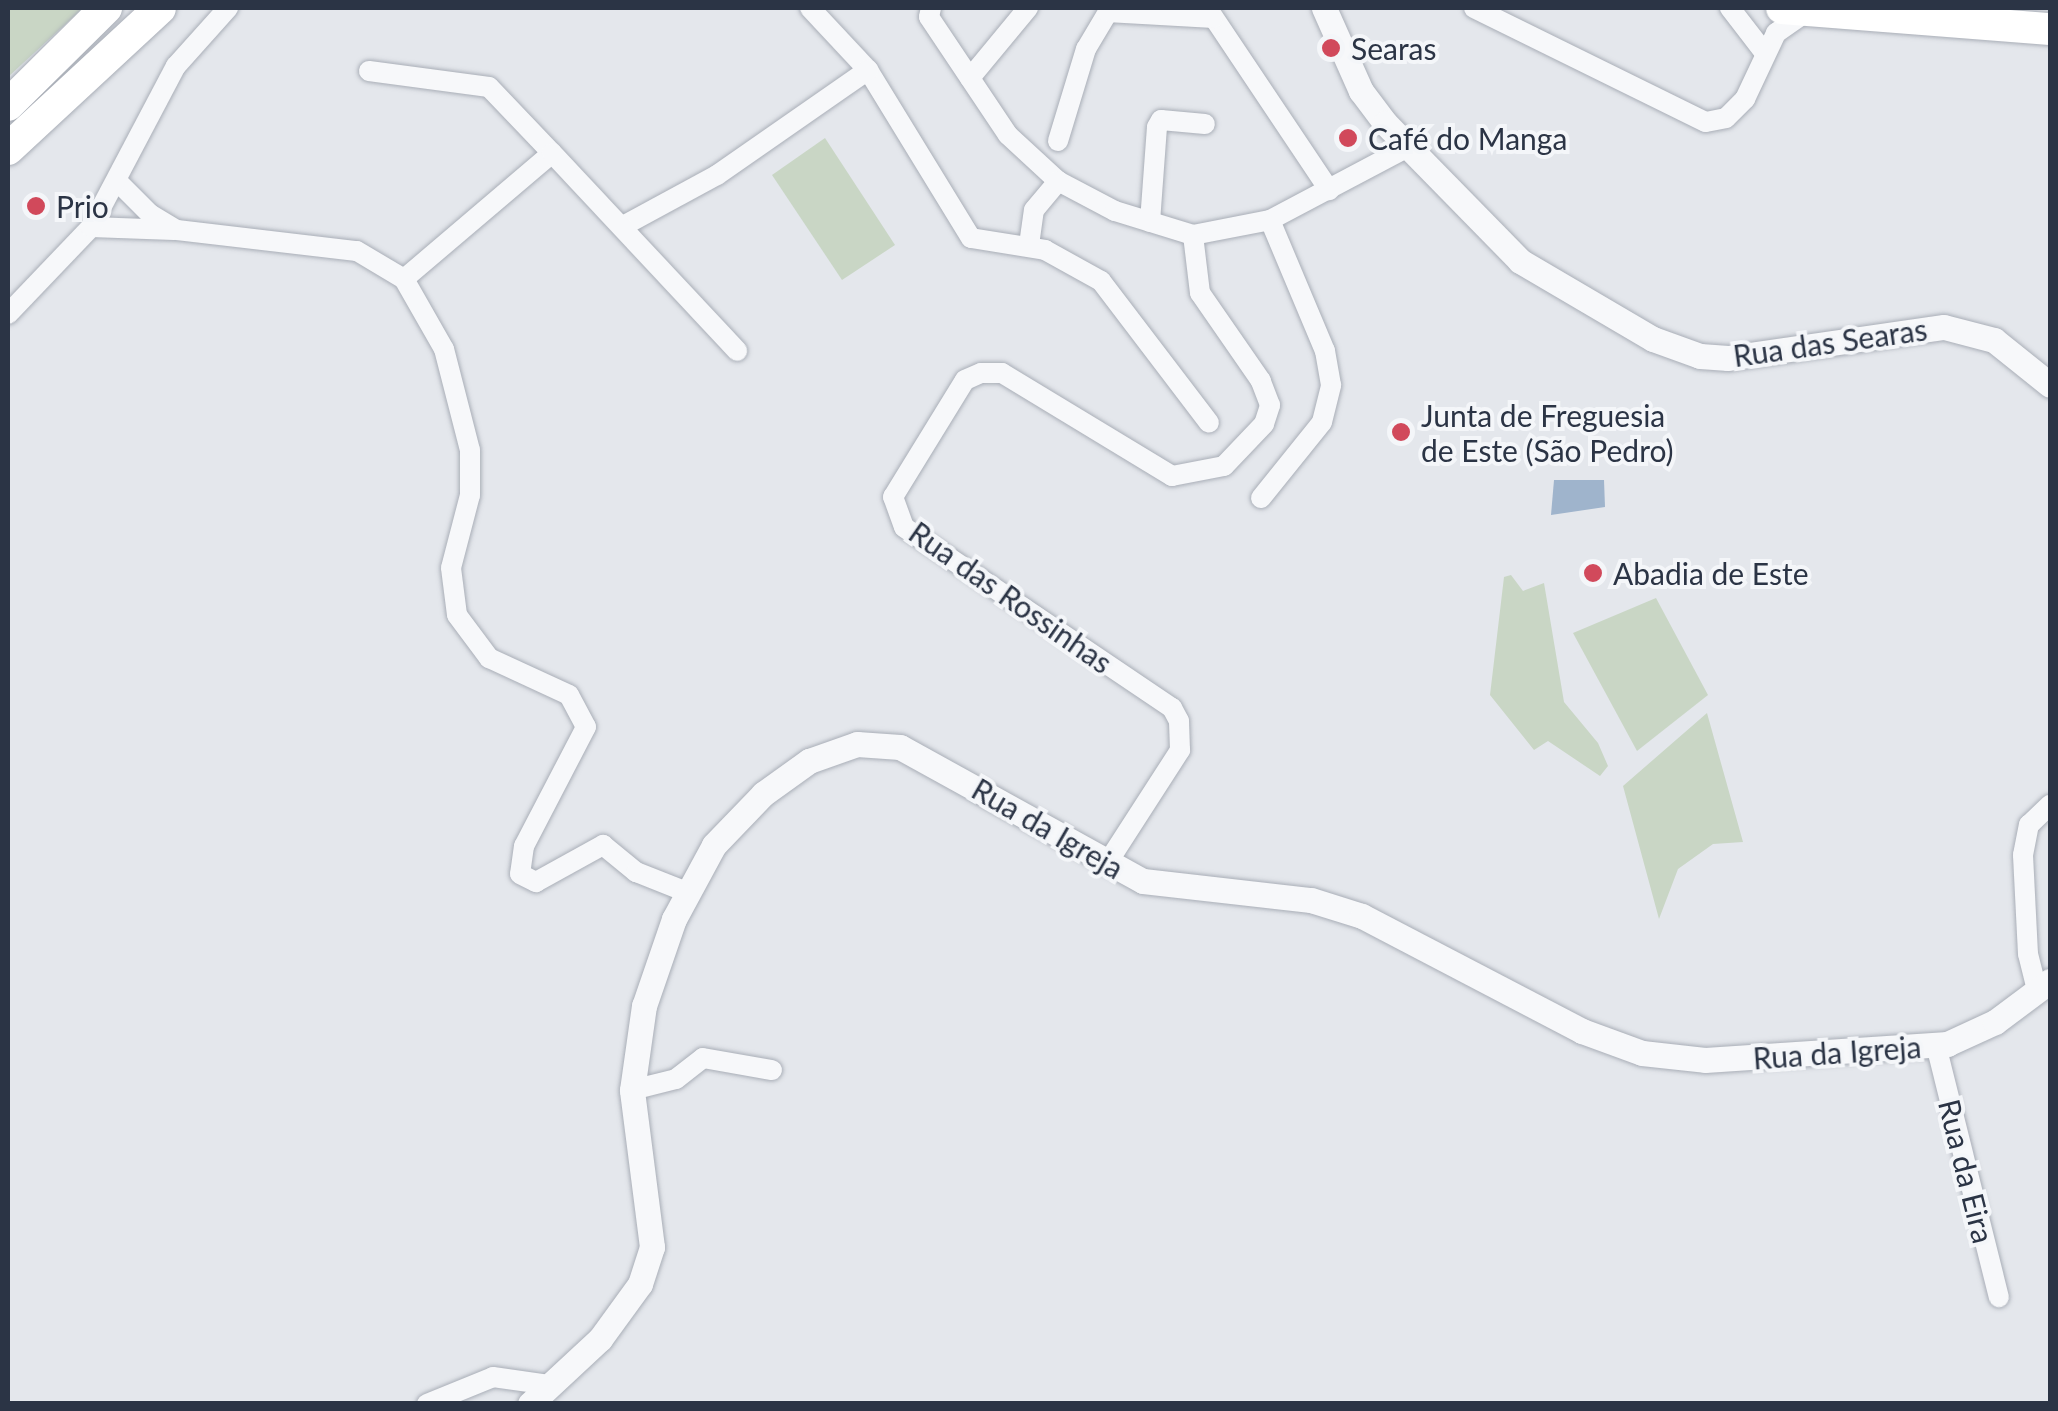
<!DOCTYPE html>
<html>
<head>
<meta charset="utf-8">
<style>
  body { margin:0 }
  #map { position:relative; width:2058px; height:1411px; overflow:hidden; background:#e4e7ec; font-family:Lato,sans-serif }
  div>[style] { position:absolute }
  .green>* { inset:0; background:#c9d6c5 }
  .water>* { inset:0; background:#9fb4cc }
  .roads { filter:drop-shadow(0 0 2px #a9aeb7) drop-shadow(0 0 2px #a9aeb7) }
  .minor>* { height:20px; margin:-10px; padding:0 10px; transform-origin:10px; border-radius:10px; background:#f7f8fa }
  .tertiary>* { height:25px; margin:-12.5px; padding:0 12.5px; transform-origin:12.5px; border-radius:12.5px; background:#f7f8fa }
  .primary>* { height:32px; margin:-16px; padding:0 16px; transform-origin:16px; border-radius:16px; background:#fff }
  .dots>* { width:28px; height:28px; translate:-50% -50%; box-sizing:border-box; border:5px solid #f4f6f9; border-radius:50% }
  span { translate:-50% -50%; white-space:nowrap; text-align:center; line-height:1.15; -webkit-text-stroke:8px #f4f6f9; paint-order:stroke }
  .poi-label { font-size:30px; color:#2b3445 }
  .left { translate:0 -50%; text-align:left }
  .street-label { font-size:30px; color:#2b3445 }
  .frame { position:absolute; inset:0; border:10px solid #2b3445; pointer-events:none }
</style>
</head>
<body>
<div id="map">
  <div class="green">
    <i style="clip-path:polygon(8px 8px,83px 8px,8px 77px)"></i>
    <i style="clip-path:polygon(825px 138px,895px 245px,842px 280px,772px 175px)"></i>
    <i style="clip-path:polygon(1511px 575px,1523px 591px,1544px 583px,1564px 702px,1598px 743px,1608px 766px,1600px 776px,1548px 741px,1534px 750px,1490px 695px,1504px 577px)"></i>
    <i style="clip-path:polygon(1656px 598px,1708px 695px,1637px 751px,1573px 633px)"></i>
    <i style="clip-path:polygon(1707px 713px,1743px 842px,1713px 844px,1678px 869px,1659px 919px,1623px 786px)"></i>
  </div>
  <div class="water">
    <i style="clip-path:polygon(1554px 480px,1604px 480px,1605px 507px,1551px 515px)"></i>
  </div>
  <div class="roads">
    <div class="minor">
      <i style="left:810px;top:8px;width:85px;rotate:46.9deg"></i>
      <i style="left:868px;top:70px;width:197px;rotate:58.5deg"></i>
      <i style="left:971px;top:238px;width:75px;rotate:9.2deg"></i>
      <i style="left:1045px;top:250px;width:64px;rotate:29deg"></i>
      <i style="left:1101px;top:281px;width:178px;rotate:52.7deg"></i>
      <i style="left:931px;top:8px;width:9px;rotate:103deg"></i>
      <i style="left:929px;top:17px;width:142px;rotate:56.2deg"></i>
      <i style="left:1008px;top:135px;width:68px;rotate:42.6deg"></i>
      <i style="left:1058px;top:181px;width:64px;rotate:27.8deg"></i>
      <i style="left:1115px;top:211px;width:82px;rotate:17.1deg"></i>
      <i style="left:1193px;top:235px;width:78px;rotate:-11deg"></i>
      <i style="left:1270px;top:220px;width:158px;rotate:-27.9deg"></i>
      <i style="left:1474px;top:8px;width:258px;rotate:26.2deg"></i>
      <i style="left:1706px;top:122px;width:20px;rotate:-11deg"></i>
      <i style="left:1726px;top:118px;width:27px;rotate:-45deg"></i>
      <i style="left:1745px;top:99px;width:73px;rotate:-64.8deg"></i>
      <i style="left:1776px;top:33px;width:38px;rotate:-35deg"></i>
      <i style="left:1730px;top:8px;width:56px;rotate:52.3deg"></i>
      <i style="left:1208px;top:9px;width:218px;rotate:56.2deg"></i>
      <i style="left:369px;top:71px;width:121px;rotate:7.6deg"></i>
      <i style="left:489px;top:87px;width:91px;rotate:46.3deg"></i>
      <i style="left:970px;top:78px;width:91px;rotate:-50.4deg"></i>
      <i style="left:1058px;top:141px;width:96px;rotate:-73.1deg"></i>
      <i style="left:1086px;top:49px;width:43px;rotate:-59.3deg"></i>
      <i style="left:1108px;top:12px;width:105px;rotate:3.3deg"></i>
      <i style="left:117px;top:181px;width:47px;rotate:45deg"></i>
      <i style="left:150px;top:214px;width:31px;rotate:31deg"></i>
      <i style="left:177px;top:230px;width:181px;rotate:6.7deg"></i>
      <i style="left:357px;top:251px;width:55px;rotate:30.8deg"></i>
      <i style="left:404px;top:279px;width:81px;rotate:60.3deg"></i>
      <i style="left:444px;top:349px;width:104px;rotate:75.6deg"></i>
      <i style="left:470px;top:450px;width:45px;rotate:90deg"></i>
      <i style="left:470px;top:495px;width:75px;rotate:104.6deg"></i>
      <i style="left:451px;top:568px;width:47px;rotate:82.7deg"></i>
      <i style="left:457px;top:615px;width:54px;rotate:53.3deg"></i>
      <i style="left:489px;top:658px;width:88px;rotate:24.8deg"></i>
      <i style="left:569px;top:695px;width:36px;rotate:62deg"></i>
      <i style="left:586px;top:727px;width:134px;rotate:117.5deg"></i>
      <i style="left:524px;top:846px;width:28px;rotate:98deg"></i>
      <i style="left:520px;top:874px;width:18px;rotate:27deg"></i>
      <i style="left:536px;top:882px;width:77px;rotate:-28.9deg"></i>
      <i style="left:603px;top:845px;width:43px;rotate:39.3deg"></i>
      <i style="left:636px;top:872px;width:57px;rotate:21.6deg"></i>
      <i style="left:1150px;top:222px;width:95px;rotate:-85.8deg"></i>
      <i style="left:1157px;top:127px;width:8px;rotate:-60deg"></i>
      <i style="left:1161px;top:120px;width:44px;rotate:5.2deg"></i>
      <i style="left:623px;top:226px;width:107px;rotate:-28.5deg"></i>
      <i style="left:717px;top:175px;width:184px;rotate:-34.8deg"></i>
      <i style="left:91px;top:227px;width:83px;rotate:2.1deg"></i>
      <i style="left:1029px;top:245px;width:35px;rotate:-82deg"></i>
      <i style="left:1034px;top:210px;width:38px;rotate:-50deg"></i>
      <i style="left:404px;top:279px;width:194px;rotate:-40.4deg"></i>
      <i style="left:552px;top:153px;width:271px;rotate:46.9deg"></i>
      <i style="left:8px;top:314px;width:120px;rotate:-46.3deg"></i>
      <i style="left:91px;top:227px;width:182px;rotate:-62.2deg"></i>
      <i style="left:176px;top:66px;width:78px;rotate:-48.1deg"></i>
      <i style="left:1261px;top:498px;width:97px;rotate:-51.2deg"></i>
      <i style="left:1322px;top:422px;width:38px;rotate:-76deg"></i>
      <i style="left:1331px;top:385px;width:35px;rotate:-100deg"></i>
      <i style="left:1325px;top:351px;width:142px;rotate:-112.8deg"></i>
      <i style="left:1106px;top:865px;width:137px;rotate:-57.2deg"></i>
      <i style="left:1180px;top:750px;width:29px;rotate:-92deg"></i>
      <i style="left:1179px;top:721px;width:15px;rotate:-118deg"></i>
      <i style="left:1172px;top:708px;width:323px;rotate:-146deg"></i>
      <i style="left:904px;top:527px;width:32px;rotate:-110deg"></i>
      <i style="left:893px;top:497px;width:137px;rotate:-58.4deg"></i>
      <i style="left:965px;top:380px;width:17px;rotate:-24deg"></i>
      <i style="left:981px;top:373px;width:21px"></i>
      <i style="left:1002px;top:373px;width:199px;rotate:31.2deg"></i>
      <i style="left:1172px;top:476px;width:53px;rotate:-10.9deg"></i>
      <i style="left:1224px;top:466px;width:58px;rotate:-46.4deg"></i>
      <i style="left:1264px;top:424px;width:20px;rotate:-72deg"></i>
      <i style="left:1270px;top:405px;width:26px;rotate:-111deg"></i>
      <i style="left:1261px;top:381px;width:107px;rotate:-124.7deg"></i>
      <i style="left:1200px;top:293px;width:58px;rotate:-96.9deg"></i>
      <i style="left:2037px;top:990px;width:37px;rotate:-104deg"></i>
      <i style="left:2028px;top:954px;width:99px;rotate:-92.9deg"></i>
      <i style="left:2023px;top:855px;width:31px;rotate:-79deg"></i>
      <i style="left:2029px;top:825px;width:29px;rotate:-44deg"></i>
      <i style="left:1936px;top:1045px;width:260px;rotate:76deg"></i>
      <i style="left:632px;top:1090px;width:45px;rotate:-14deg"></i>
      <i style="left:676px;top:1079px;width:34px;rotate:-38deg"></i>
      <i style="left:703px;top:1058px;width:70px;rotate:9.9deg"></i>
      <i style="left:427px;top:1404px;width:71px;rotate:-22.2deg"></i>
      <i style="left:493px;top:1377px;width:58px;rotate:8deg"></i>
    </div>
    <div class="tertiary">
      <i style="left:1324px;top:8px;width:91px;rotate:66deg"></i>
      <i style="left:1361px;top:91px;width:40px;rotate:53deg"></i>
      <i style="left:1385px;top:123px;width:193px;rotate:45.6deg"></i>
      <i style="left:1520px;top:261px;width:154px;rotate:30.4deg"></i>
      <i style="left:1653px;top:339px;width:50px;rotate:19.9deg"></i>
      <i style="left:1700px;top:356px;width:28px;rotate:4deg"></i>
      <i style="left:1728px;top:358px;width:218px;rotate:-8.2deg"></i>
      <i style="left:1944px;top:327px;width:52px;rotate:14.6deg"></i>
      <i style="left:1994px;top:340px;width:72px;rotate:38.8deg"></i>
      <i style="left:530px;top:1404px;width:96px;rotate:-42.9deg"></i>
      <i style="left:600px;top:1339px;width:68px;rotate:-54deg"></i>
      <i style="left:640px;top:1284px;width:39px;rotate:-72deg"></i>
      <i style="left:652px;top:1247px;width:158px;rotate:-97.3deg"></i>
      <i style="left:632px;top:1090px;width:85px;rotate:-81.9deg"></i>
      <i style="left:644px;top:1006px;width:92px;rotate:-71deg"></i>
      <i style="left:674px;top:919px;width:84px;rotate:-61.6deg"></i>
      <i style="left:714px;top:845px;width:71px;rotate:-46.1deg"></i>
      <i style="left:763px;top:794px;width:57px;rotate:-35.7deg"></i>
      <i style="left:809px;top:761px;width:51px;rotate:-19.5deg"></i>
      <i style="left:857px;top:744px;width:43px;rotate:4deg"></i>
      <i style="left:900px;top:747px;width:277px;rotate:28.9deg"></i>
      <i style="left:1143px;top:881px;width:169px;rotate:6.5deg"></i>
      <i style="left:1311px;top:900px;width:53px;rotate:17.4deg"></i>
      <i style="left:1362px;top:916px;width:248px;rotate:27.6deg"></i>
      <i style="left:1582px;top:1031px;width:64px;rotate:20.1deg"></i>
      <i style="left:1642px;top:1053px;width:63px;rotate:6.3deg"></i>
      <i style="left:1705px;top:1060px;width:243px;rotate:-3.8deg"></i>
      <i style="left:1947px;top:1044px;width:53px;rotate:-24.6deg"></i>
      <i style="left:1995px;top:1022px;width:69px;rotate:-36.7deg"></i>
    </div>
    <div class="primary">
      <i style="left:1782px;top:8px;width:269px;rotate:4.5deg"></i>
      <i style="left:8px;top:105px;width:138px;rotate:-44.7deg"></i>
      <i style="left:8px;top:149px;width:207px;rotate:-42.8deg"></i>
    </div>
  </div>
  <div class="dots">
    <i style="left:1331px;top:48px;background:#d1495b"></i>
    <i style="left:1348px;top:138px;background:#d1495b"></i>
    <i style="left:36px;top:206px;background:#d1495b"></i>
    <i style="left:1401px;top:432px;background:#d1495b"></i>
    <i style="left:1593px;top:573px;background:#d1495b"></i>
  </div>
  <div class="poi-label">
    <span class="left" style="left:1351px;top:48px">Searas</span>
    <span class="left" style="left:1368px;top:138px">Café do Manga</span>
    <span class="left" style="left:56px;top:206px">Prio</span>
    <span class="left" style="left:1421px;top:432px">Junta de Freguesia<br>de Este (São Pedro)</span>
    <span class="left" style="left:1613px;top:573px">Abadia de Este</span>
  </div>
  <div class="street-label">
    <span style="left:1830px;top:342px;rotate:-8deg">Rua das Searas</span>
    <span style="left:1011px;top:597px;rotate:35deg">Rua das Rossinhas</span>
    <span style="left:1048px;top:828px;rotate:30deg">Rua da Igreja</span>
    <span style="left:1837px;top:1052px;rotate:-4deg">Rua da Igreja</span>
    <span style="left:1967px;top:1171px;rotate:76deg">Rua da Eira</span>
  </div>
  <div class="frame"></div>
</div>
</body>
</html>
